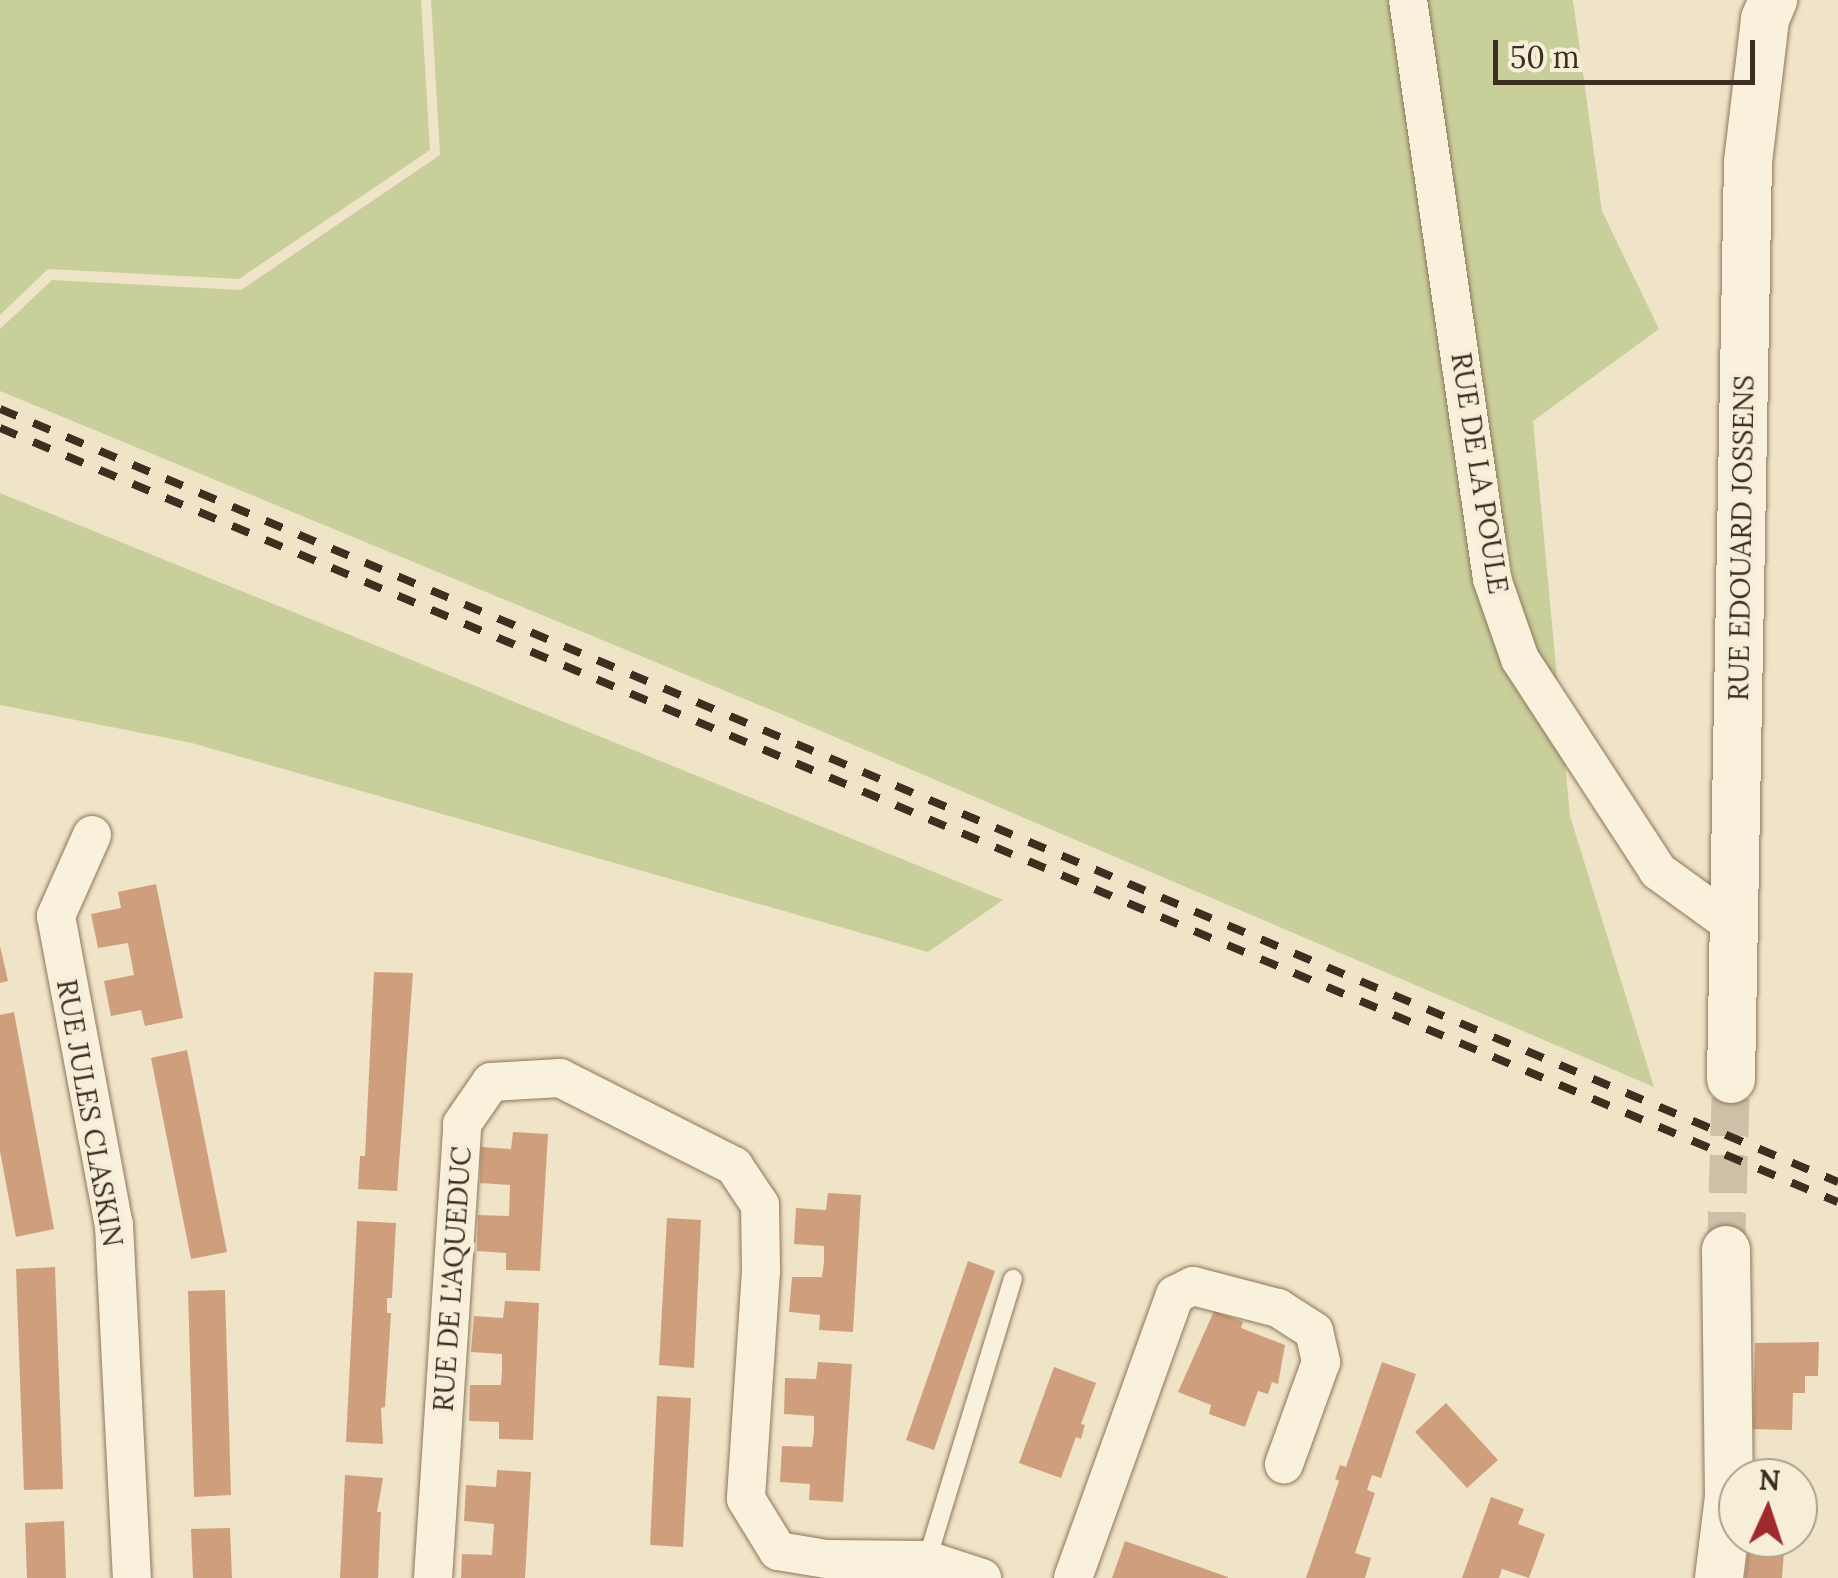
<!DOCTYPE html>
<html>
<head>
<meta charset="utf-8">
<style>
  body { margin:0 }
  #map { position:relative; width:1838px; height:1578px; overflow:hidden; background:#f0e4c8; font-family:Lora,serif }
  div>[style] { position:absolute }
  .green>* { inset:0; background:#c9cf9b }
  .building>* { inset:0; background:#cf9f7d }
  .minor-tunnel>* { height:38px; margin-top:-19px; transform-origin:0; background:repeating-linear-gradient(90deg,#ccc0a6 0 38px,transparent 0 57px) }
  .roads { filter:drop-shadow(0 0 2px #8d765c) drop-shadow(0 0 2px #8d765c) }
  .service>* { height:18px; margin:-9px; padding:0 9px; transform-origin:9px; border-radius:9px; background:#faf1dc }
  .minor>* { height:38px; margin:-19px; padding:0 19px; transform-origin:19px; border-radius:19px; background:#faf1dc }
  .tertiary>* { height:48px; margin:-24px; padding:0 24px; transform-origin:24px; border-radius:24px; background:#faf1dc }
  .rail>* { height:8px; margin-top:-4px; transform-origin:0; background:repeating-linear-gradient(90deg,#3d2e20 0 18px,transparent 0 36px) }
  span { translate:-50% -50%; white-space:nowrap; text-align:center; line-height:1.15; -webkit-text-stroke:9px #f7eed8; paint-order:stroke }
  .street-label { font-size:28px; color:#3d2e20 }
  .north { position:absolute; left:1718px; top:1458px; width:100px; height:100px; box-sizing:border-box; background:#f7eed8; border:2px solid #ada18e; border-radius:50%; rotate:3deg; font-size:28px; font-weight:700; line-height:40px; text-align:center; color:#3d2e20 }
  .north::after { content:''; display:block; margin:auto; width:35px; height:45px; background:#9e2a2b; clip-path:polygon(50% 0,100% 100%,50% 72%,0 100%) }
  .scale { position:absolute; left:1493px; top:40px; width:262px; height:45px; box-sizing:border-box; border:5px solid #3d2e20; border-top:0; padding-left:12px; font-size:30px; line-height:35px; white-space:nowrap; color:#3d2e20; -webkit-text-stroke:8px #f7eed8; paint-order:stroke }
</style>
</head>
<body>
<div id="map">
  <div class="green">
    <i style="clip-path:polygon(0 0,421px 0,430px 150px,239px 279px,48px 269px,0 315px)"></i>
    <i style="clip-path:polygon(431px 0,1573px 0,1602px 211px,1659px 329px,1533px 421px,1570px 816px,1654px 1087px,781px 714px,0 391px,0 329px,52px 280px,241px 290px,440px 155px)"></i>
    <i style="clip-path:polygon(0 493px,1003px 900px,928px 952px,192px 743px,0 705px)"></i>
  </div>
  <div class="building">
    <i style="clip-path:polygon(156px 884px,183px 1018px,145px 1026px,141px 1010px,111px 1016px,104px 981px,134px 975px,128px 943px,98px 948px,91px 914px,121px 908px,118px 892px)"></i>
    <i style="clip-path:polygon(0 946px,8px 981px,0 983px)"></i>
    <i style="clip-path:polygon(374px 972px,413px 973px,397px 1191px,358px 1189px,360px 1156px,365px 1156px)"></i>
    <i style="clip-path:polygon(14px 1012px,54px 1229px,16px 1237px,0 1151px,0 1015px)"></i>
    <i style="clip-path:polygon(187px 1050px,227px 1252px,191px 1259px,151px 1058px)"></i>
    <i style="clip-path:polygon(513px 1132px,548px 1134px,540px 1271px,506px 1270px,506px 1253px,477px 1251px,478px 1215px,509px 1216px,510px 1185px,480px 1183px,481px 1147px,511px 1149px)"></i>
    <i style="clip-path:polygon(828px 1193px,861px 1195px,853px 1332px,819px 1330px,820px 1315px,789px 1312px,792px 1277px,822px 1277px,824px 1262px,824px 1246px,794px 1244px,796px 1208px,826px 1210px)"></i>
    <i style="clip-path:polygon(667px 1218px,701px 1220px,694px 1368px,659px 1365px)"></i>
    <i style="clip-path:polygon(357px 1221px,396px 1223px,392px 1298px,387px 1298px,387px 1313px,391px 1313px,385px 1407px,381px 1408px,383px 1444px,346px 1442px)"></i>
    <i style="clip-path:polygon(968px 1261px,995px 1271px,934px 1450px,906px 1440px)"></i>
    <i style="clip-path:polygon(55px 1267px,63px 1489px,24px 1490px,16px 1269px)"></i>
    <i style="clip-path:polygon(225px 1290px,231px 1495px,194px 1497px,188px 1291px)"></i>
    <i style="clip-path:polygon(505px 1301px,539px 1303px,533px 1440px,499px 1439px,499px 1422px,469px 1421px,470px 1385px,501px 1385px,502px 1370px,502px 1354px,471px 1352px,474px 1316px,503px 1318px)"></i>
    <i style="clip-path:polygon(1214px 1311px,1243px 1322px,1241px 1328px,1285px 1345px,1278px 1384px,1272px 1382px,1268px 1394px,1258px 1391px,1245px 1427px,1209px 1414px,1211px 1405px,1178px 1392px)"></i>
    <i style="clip-path:polygon(1819px 1342px,1818px 1376px,1805px 1376px,1805px 1393px,1793px 1393px,1792px 1430px,1753px 1429px,1755px 1343px)"></i>
    <i style="clip-path:polygon(818px 1362px,852px 1364px,843px 1502px,809px 1500px,810px 1484px,780px 1482px,782px 1446px,812px 1447px,814px 1432px,814px 1416px,784px 1414px,785px 1378px,816px 1379px)"></i>
    <i style="clip-path:polygon(1382px 1362px,1416px 1374px,1381px 1478px,1372px 1475px,1367px 1490px,1375px 1493px,1355px 1553px,1371px 1558px,1365px 1578px,1306px 1578px,1339px 1481px,1335px 1479px,1340px 1465px,1346px 1467px)"></i>
    <i style="clip-path:polygon(1054px 1367px,1096px 1383px,1081px 1424px,1085px 1425px,1081px 1439px,1076px 1437px,1061px 1478px,1019px 1463px)"></i>
    <i style="clip-path:polygon(657px 1396px,691px 1398px,683px 1547px,650px 1545px)"></i>
    <i style="clip-path:polygon(1446px 1403px,1498px 1460px,1467px 1488px,1415px 1432px)"></i>
    <i style="clip-path:polygon(497px 1470px,531px 1472px,525px 1578px,461px 1578px,462px 1554px,492px 1555px,494px 1524px,464px 1521px,466px 1485px,496px 1487px)"></i>
    <i style="clip-path:polygon(345px 1475px,383px 1478px,377px 1512px,381px 1512px,378px 1578px,340px 1578px)"></i>
    <i style="clip-path:polygon(1491px 1497px,1524px 1509px,1518px 1524px,1545px 1534px,1529px 1578px,1502px 1569px,1499px 1578px,1462px 1578px)"></i>
    <i style="clip-path:polygon(64px 1521px,66px 1578px,27px 1578px,25px 1523px)"></i>
    <i style="clip-path:polygon(230px 1528px,232px 1578px,193px 1578px,191px 1529px)"></i>
    <i style="clip-path:polygon(1749px 1538px,1785px 1538px,1782px 1578px,1745px 1578px)"></i>
    <i style="clip-path:polygon(1125px 1541px,1228px 1577px,1228px 1578px,1112px 1578px)"></i>
  </div>
  <div class="minor-tunnel">
    <i style="left:1726px;top:1250px;width:171px;rotate:-88.3deg"></i>
  </div>
  <div class="roads">
    <div class="service">
      <i style="left:927px;top:1560px;width:294px;rotate:-73deg"></i>
    </div>
    <div class="minor">
      <i style="left:1408px;top:0;width:585px;rotate:81.75deg"></i>
      <i style="left:1492px;top:579px;width:85px;rotate:70.7deg"></i>
      <i style="left:1520px;top:659px;width:253px;rotate:56.9deg"></i>
      <i style="left:1658px;top:871px;width:94px;rotate:35.9deg"></i>
      <i style="left:92px;top:835px;width:89px;rotate:114deg"></i>
      <i style="left:56px;top:916px;width:314px;rotate:79.4deg"></i>
      <i style="left:114px;top:1225px;width:353px;rotate:87.1deg"></i>
      <i style="left:433px;top:1578px;width:455px;rotate:-86.3deg"></i>
      <i style="left:462px;top:1124px;width:51px;rotate:-55.4deg"></i>
      <i style="left:491px;top:1082px;width:69px;rotate:-3.3deg"></i>
      <i style="left:560px;top:1078px;width:195px;rotate:26.8deg"></i>
      <i style="left:734px;top:1166px;width:47px;rotate:56.3deg"></i>
      <i style="left:760px;top:1205px;width:66px;rotate:89.1deg"></i>
      <i style="left:761px;top:1271px;width:228px;rotate:93.8deg"></i>
      <i style="left:746px;top:1499px;width:61px;rotate:58.4deg"></i>
      <i style="left:778px;top:1551px;width:49px;rotate:9.5deg"></i>
      <i style="left:826px;top:1559px;width:101px;rotate:0.6deg"></i>
      <i style="left:927px;top:1560px;width:58px;rotate:18.1deg"></i>
      <i style="left:1073px;top:1578px;width:301px;rotate:-70.2deg"></i>
      <i style="left:1175px;top:1295px;width:20px;rotate:-27deg"></i>
      <i style="left:1193px;top:1286px;width:88px;rotate:14.5deg"></i>
      <i style="left:1278px;top:1308px;width:43px;rotate:32.6deg"></i>
      <i style="left:1314px;top:1331px;width:32px;rotate:77deg"></i>
      <i style="left:1321px;top:1362px;width:109px;rotate:109.9deg"></i>
    </div>
    <div class="tertiary">
      <i style="left:1731px;top:1079px;width:917px;rotate:-88.94deg"></i>
      <i style="left:1748px;top:162px;width:144px;rotate:-83.2deg"></i>
      <i style="left:1765px;top:19px;width:21px;rotate:-67deg"></i>
      <i style="left:1719px;top:1578px;width:82px;rotate:-83deg"></i>
      <i style="left:1729px;top:1497px;width:247px;rotate:-90.7deg"></i>
    </div>
  </div>
  <div class="rail">
    <i style="left:0;top:409px;width:1994px;rotate:22.81deg"></i>
    <i style="left:0;top:428px;width:1994px;rotate:22.84deg"></i>
  </div>
  <div class="street-label">
    <span style="left:1480px;top:473px;rotate:81deg">RUE DE LA POULE</span>
    <span style="left:1741px;top:538px;rotate:-89deg">RUE EDOUARD JOSSENS</span>
    <span style="left:90px;top:1113px;rotate:80deg">RUE JULES CLASKIN</span>
    <span style="left:452px;top:1279px;rotate:-86deg">RUE DE L'AQUEDUC</span>
  </div>
  <div class="north">N</div>
  <div class="scale">50 m</div>
</div>
</body>
</html>
